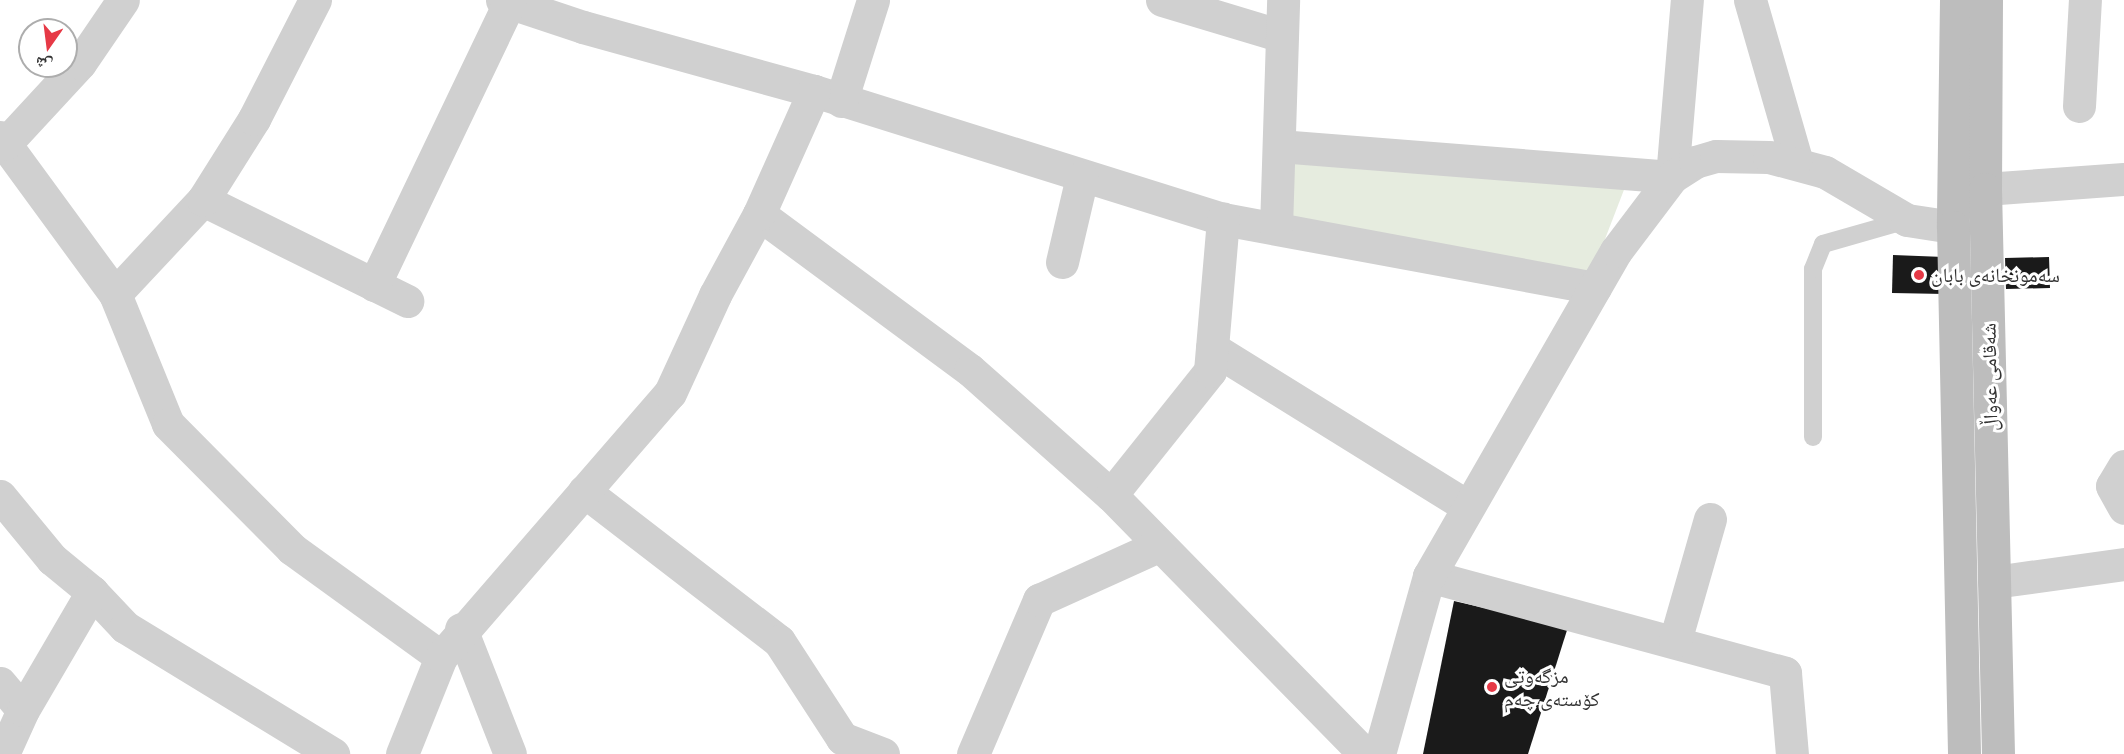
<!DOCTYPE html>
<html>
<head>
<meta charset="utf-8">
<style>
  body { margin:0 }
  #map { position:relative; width:2124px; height:754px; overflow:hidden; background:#fff; font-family:"Roboto Condensed","Noto Naskh Arabic",sans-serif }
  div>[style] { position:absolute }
  .green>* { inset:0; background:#e6ecdf }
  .building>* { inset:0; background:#1a1a1a }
  .lane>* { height:18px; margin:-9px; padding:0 9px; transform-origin:9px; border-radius:9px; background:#d0d0d0 }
  .street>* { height:33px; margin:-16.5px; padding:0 16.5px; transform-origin:16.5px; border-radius:16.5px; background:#d0d0d0 }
  .secondary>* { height:33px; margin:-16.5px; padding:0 16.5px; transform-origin:16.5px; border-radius:16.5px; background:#bdbdbd }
  .dots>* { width:16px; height:16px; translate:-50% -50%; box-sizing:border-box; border:3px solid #fff; border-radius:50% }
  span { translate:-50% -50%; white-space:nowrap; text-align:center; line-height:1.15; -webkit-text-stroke:6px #fff; paint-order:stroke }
  .poi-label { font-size:20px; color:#333 }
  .left { translate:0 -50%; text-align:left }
  .street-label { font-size:20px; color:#333 }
  .north { position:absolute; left:18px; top:18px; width:60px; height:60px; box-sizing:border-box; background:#fff; border:2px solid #adadad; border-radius:50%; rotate:194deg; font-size:16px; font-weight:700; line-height:24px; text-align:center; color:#333 }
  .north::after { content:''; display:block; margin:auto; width:21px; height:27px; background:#e63946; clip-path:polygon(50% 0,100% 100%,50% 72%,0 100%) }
</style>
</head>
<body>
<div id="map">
  <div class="green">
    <i style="clip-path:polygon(1288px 160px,1627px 182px,1590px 278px,1287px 219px)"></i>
  </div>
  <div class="building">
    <i style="clip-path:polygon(1893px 255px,1944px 257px,1945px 294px,1892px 293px)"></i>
    <i style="clip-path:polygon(2049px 257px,2050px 288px,2006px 289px,2005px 258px)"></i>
    <i style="clip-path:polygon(1454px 601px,1568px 627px,1528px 754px,1423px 754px)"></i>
  </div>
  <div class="lane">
    <i style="left:1813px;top:437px;width:168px;rotate:-90deg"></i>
    <i style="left:1813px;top:269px;width:27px;rotate:-68deg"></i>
    <i style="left:1823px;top:244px;width:87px;rotate:-15.9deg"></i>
  </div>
  <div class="street">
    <i style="left:502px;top:0;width:85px;rotate:18.4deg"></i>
    <i style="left:583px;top:27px;width:240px;rotate:15.5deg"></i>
    <i style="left:814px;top:91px;width:429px;rotate:17.4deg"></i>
    <i style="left:1223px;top:219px;width:378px;rotate:10.5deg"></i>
    <i style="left:1162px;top:0;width:125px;rotate:16.7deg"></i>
    <i style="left:1750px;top:0;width:170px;rotate:73.9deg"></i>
    <i style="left:841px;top:101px;width:106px;rotate:-72.4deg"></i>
    <i style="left:2079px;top:106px;width:106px;rotate:-86.8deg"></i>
    <i style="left:0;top:137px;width:195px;rotate:53.8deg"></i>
    <i style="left:115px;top:294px;width:140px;rotate:67.8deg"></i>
    <i style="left:168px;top:424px;width:176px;rotate:45.2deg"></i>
    <i style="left:292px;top:549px;width:184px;rotate:35.9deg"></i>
    <i style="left:5px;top:144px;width:110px;rotate:-47.2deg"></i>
    <i style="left:80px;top:63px;width:76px;rotate:-55.7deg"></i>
    <i style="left:1279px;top:146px;width:394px;rotate:4.5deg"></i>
    <i style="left:1672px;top:177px;width:178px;rotate:-85.2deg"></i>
    <i style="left:1985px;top:189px;width:139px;rotate:-4.1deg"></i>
    <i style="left:203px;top:200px;width:228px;rotate:26.3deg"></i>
    <i style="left:759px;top:214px;width:262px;rotate:36.5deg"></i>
    <i style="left:970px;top:370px;width:188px;rotate:41.6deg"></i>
    <i style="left:1111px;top:495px;width:363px;rotate:45.6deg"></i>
    <i style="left:1276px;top:228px;width:228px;rotate:-88.2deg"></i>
    <i style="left:1062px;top:262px;width:87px;rotate:-76.8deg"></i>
    <i style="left:374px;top:285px;width:313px;rotate:-64.4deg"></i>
    <i style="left:115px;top:294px;width:129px;rotate:-46.9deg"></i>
    <i style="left:203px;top:200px;width:96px;rotate:-57.8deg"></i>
    <i style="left:254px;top:119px;width:134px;rotate:-62.9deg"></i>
    <i style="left:1212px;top:348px;width:300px;rotate:31.8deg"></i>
    <i style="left:2124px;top:466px;width:23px;rotate:121deg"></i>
    <i style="left:2112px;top:486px;width:25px;rotate:61deg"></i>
    <i style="left:584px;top:491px;width:246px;rotate:37.6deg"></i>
    <i style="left:779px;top:641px;width:116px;rotate:57deg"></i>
    <i style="left:842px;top:738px;width:44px;rotate:21.3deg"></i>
    <i style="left:1111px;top:495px;width:159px;rotate:-51.4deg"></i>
    <i style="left:1210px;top:371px;width:153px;rotate:-85.1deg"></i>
    <i style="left:0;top:496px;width:82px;rotate:50.5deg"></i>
    <i style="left:52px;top:559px;width:52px;rotate:39.5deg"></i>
    <i style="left:92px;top:592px;width:48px;rotate:46.7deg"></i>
    <i style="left:125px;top:627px;width:244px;rotate:31.4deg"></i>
    <i style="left:1429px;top:576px;width:369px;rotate:15.2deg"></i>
    <i style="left:1785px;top:673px;width:81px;rotate:85.1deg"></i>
    <i style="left:1994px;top:582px;width:131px;rotate:-7.9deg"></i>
    <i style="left:461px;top:629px;width:134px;rotate:68.6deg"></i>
    <i style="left:1675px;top:641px;width:127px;rotate:-74deg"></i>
    <i style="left:0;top:683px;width:35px;rotate:50deg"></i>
    <i style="left:3px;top:754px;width:48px;rotate:-65.6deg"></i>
    <i style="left:23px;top:710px;width:137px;rotate:-59.7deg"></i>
    <i style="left:402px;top:754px;width:105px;rotate:-68.1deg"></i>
    <i style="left:441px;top:657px;width:349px;rotate:-49.1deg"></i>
    <i style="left:670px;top:393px;width:108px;rotate:-65.3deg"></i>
    <i style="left:715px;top:295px;width:92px;rotate:-61.5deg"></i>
    <i style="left:759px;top:214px;width:135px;rotate:-65.9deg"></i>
    <i style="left:973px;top:754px;width:168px;rotate:-66.8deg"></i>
    <i style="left:1039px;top:600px;width:131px;rotate:-24.4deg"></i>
    <i style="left:1379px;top:754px;width:185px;rotate:-74.3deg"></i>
    <i style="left:1429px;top:576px;width:375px;rotate:-60.1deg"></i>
    <i style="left:1616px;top:251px;width:93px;rotate:-52.9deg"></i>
    <i style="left:1672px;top:177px;width:27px;rotate:-33deg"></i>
    <i style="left:1695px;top:162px;width:22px;rotate:-16deg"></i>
    <i style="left:1716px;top:156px;width:53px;rotate:1.1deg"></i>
    <i style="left:1769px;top:157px;width:58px;rotate:15deg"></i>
    <i style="left:1825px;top:172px;width:95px;rotate:30.3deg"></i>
    <i style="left:1907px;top:220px;width:47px;rotate:8.7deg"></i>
  </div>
  <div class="secondary">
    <i style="left:1956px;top:0;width:227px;rotate:90.8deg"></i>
    <i style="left:1953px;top:227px;width:527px;rotate:88.8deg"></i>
    <i style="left:1986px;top:0;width:189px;rotate:90.3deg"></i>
    <i style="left:1985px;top:189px;width:565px;rotate:88.68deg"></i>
  </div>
  <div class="dots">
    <i style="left:1919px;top:275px;background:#e63946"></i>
    <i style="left:1492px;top:687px;background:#e63946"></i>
  </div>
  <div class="poi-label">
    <span class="left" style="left:1931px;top:275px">سەمونخانەی بابان</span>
    <span class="left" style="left:1504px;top:688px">مزگه‌وتی<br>کۆستەی چەم</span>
  </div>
  <div class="street-label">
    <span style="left:1990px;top:377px;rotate:-91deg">شەقامی عەواڵ</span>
  </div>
  <div class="north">ش</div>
</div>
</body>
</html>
